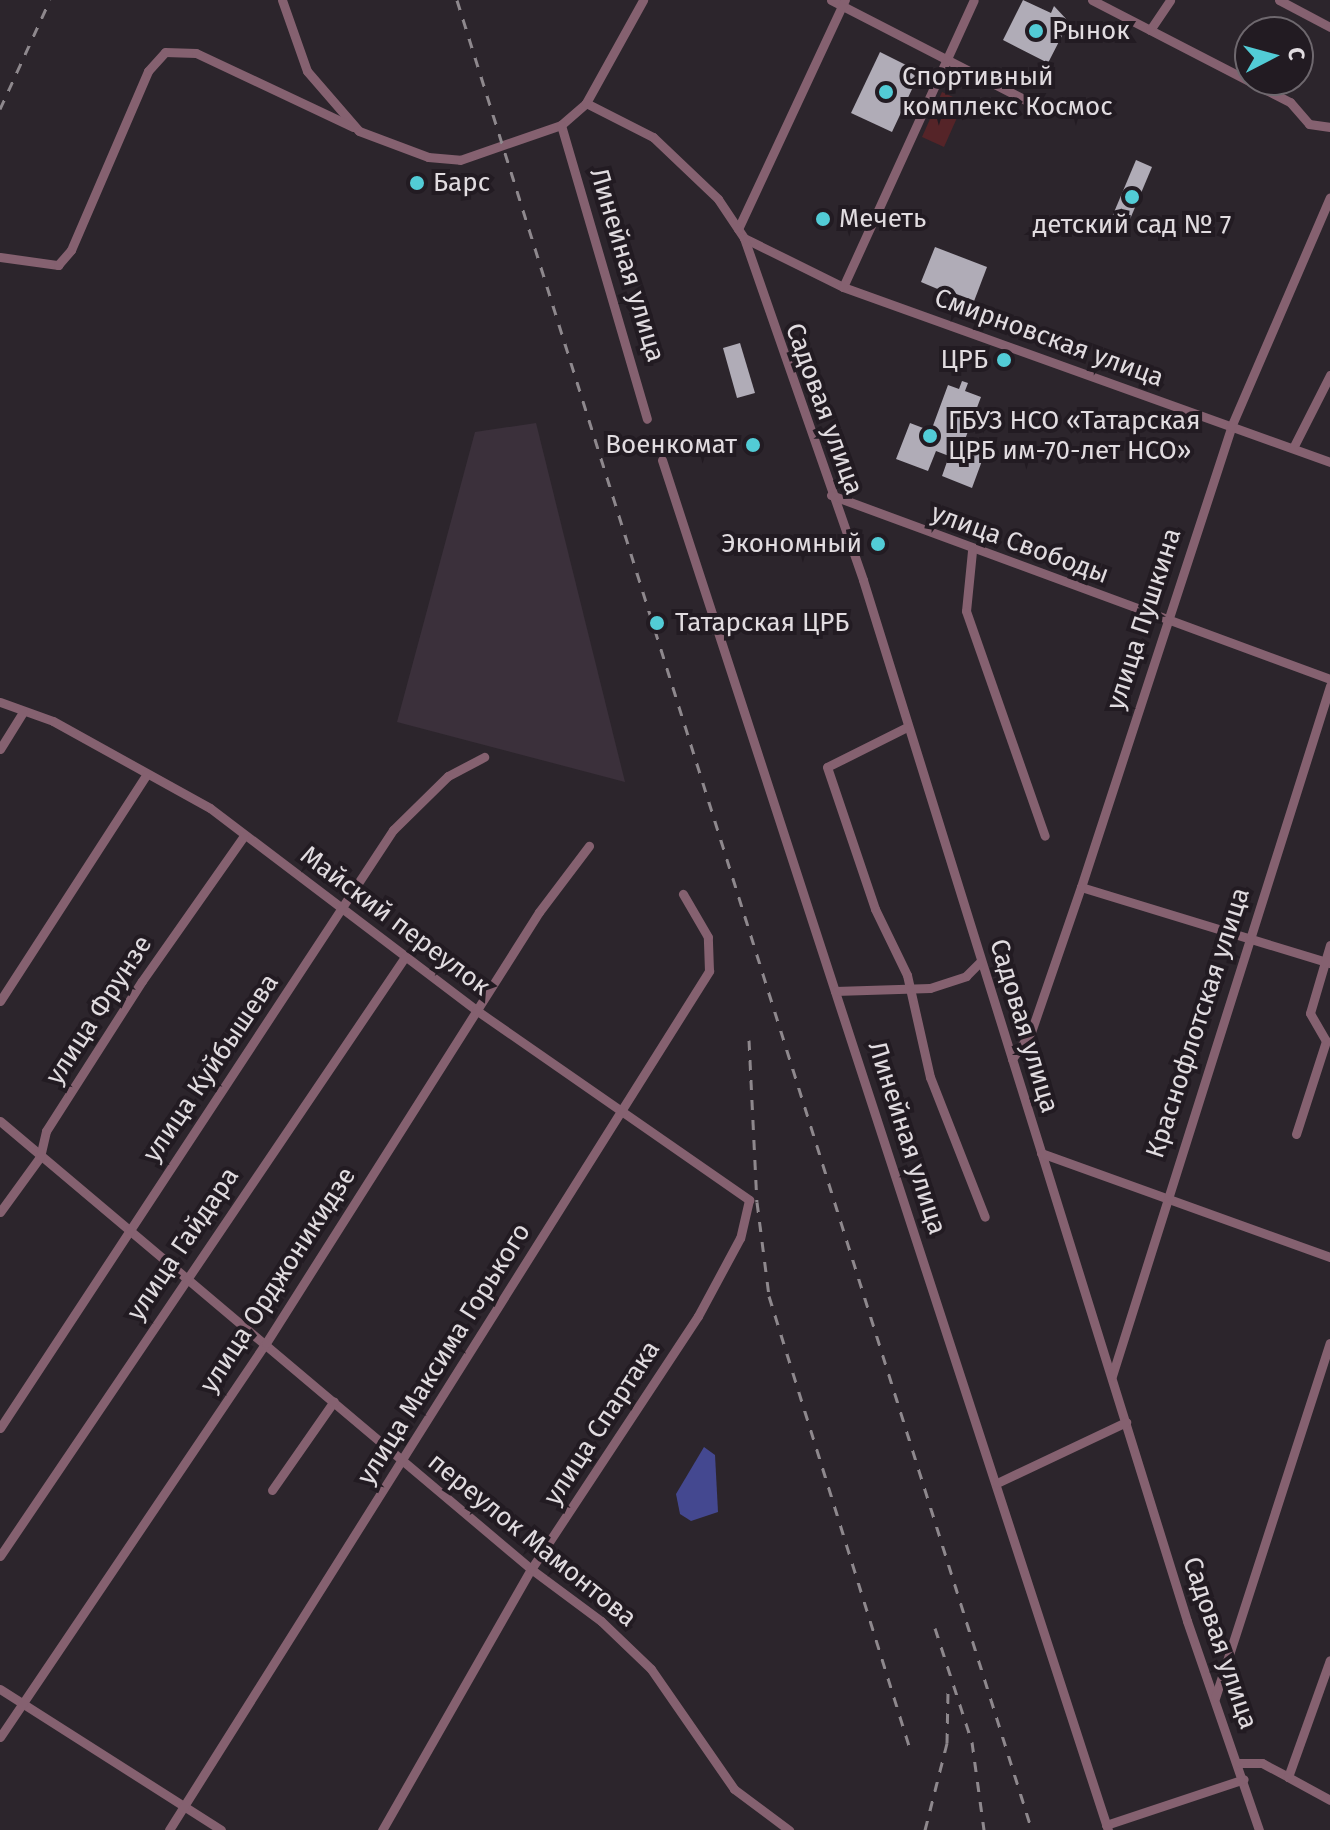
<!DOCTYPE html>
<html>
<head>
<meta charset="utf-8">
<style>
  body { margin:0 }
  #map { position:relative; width:1330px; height:1830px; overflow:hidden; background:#2c252c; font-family:"Fira Sans",sans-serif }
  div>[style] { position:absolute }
  .built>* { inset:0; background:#3b303b }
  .green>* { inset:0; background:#552428 }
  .water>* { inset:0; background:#444890 }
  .building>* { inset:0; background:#b0acb7 }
  .minor>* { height:9px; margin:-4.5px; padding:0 4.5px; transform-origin:4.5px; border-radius:4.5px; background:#856170 }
  .rail>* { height:3px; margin-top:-1.5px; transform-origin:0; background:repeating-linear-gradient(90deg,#8e888d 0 10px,transparent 0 20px) }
  .dots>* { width:22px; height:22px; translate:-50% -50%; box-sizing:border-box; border:4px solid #221b22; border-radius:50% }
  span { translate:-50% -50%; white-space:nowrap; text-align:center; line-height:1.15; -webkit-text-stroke:8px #221b22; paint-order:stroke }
  .poi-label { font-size:26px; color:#e1dce0 }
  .left { translate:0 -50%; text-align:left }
  .right { translate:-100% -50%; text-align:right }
  .street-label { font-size:26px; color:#e1dce0 }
  .north { position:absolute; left:1234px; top:16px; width:80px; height:80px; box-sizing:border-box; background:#221b22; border:2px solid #6e686e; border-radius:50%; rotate:84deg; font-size:22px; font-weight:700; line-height:32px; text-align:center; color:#e1dce0 }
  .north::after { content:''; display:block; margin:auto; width:28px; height:36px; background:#52ccd6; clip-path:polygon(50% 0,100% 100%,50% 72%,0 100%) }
</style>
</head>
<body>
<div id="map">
  <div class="built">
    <i style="clip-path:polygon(536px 423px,625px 782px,397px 722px,475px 432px)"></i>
  </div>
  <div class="green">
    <i style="clip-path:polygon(942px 92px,964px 102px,944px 147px,922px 137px)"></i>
  </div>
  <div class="water">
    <i style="clip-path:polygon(704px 1447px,715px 1455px,718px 1512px,691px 1521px,680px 1514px,676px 1494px)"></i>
  </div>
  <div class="building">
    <i style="clip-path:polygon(1023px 0,1051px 13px,1054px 6px,1069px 22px,1048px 63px,1003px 40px)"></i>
    <i style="clip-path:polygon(880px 52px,920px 72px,892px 132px,851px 113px)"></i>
    <i style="clip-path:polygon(1136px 160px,1152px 167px,1128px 224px,1112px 217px)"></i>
    <i style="clip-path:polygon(935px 247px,987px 267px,973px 304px,921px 282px)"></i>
    <i style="clip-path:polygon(740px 343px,755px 393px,737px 398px,723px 348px)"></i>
    <i style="clip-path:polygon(962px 381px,968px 383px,965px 391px,981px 397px,964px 442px,986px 450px,972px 488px,942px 476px,949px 456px,936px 451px,928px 471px,896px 459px,910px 423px,931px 431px,948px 385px,959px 389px)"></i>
  </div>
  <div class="minor">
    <i style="left:282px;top:0;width:75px;rotate:70.6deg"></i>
    <i style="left:307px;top:71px;width:79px;rotate:49.1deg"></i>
    <i style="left:359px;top:131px;width:74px;rotate:20.6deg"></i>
    <i style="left:428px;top:157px;width:32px;rotate:5deg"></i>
    <i style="left:460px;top:160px;width:107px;rotate:-19.1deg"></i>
    <i style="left:561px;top:125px;width:33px;rotate:-41deg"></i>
    <i style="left:586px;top:103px;width:118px;rotate:-61deg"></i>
    <i style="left:831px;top:0;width:236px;rotate:27.2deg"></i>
    <i style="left:1092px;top:0;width:223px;rotate:27.3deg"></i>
    <i style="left:1290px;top:102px;width:29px;rotate:49deg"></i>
    <i style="left:1309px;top:124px;width:21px;rotate:8deg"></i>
    <i style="left:1279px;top:0;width:58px;rotate:27.9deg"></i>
    <i style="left:1150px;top:30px;width:36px;rotate:-56deg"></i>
    <i style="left:586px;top:103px;width:75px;rotate:26.9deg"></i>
    <i style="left:653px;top:137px;width:90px;rotate:43.6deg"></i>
    <i style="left:718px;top:199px;width:47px;rotate:56.3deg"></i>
    <i style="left:744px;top:238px;width:110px;rotate:26.3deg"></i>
    <i style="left:843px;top:287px;width:517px;rotate:19.77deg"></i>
    <i style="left:561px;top:125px;width:306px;rotate:73.7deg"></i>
    <i style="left:738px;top:229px;width:253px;rotate:-65deg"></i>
    <i style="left:744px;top:238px;width:362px;rotate:70.8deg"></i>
    <i style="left:863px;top:580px;width:1090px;rotate:72.71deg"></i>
    <i style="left:1187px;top:1621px;width:221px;rotate:71deg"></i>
    <i style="left:0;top:257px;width:59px;rotate:7.9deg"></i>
    <i style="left:58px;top:265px;width:20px;rotate:-49deg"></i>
    <i style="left:71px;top:250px;width:195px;rotate:-66.7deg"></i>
    <i style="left:148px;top:71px;width:25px;rotate:-48deg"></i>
    <i style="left:165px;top:52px;width:31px;rotate:2deg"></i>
    <i style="left:196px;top:53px;width:174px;rotate:25.2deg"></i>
    <i style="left:843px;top:287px;width:315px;rotate:-65.5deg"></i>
    <i style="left:1293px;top:448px;width:82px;rotate:-63.1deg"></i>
    <i style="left:662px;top:460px;width:1441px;rotate:71.97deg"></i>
    <i style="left:831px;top:495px;width:532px;rotate:20.24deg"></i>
    <i style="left:972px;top:551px;width:60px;rotate:95.7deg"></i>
    <i style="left:966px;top:611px;width:238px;rotate:70.7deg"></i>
    <i style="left:0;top:702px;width:56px;rotate:19.7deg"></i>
    <i style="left:53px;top:721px;width:179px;rotate:29deg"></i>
    <i style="left:210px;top:808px;width:334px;rotate:37.2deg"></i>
    <i style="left:476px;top:1010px;width:333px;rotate:34.8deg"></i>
    <i style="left:749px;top:1200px;width:39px;rotate:103deg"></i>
    <i style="left:740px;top:1238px;width:89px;rotate:118.3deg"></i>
    <i style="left:698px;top:1316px;width:303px;rotate:123.4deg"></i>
    <i style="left:531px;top:1569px;width:301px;rotate:119.7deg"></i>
    <i style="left:907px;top:727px;width:89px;rotate:153.4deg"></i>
    <i style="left:827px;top:767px;width:150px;rotate:71.3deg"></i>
    <i style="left:875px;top:909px;width:73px;rotate:64.1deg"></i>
    <i style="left:907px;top:975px;width:105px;rotate:77.3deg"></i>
    <i style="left:930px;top:1077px;width:150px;rotate:68.6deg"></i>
    <i style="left:0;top:749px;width:44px;rotate:-58.1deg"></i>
    <i style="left:1081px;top:887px;width:260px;rotate:17deg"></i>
    <i style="left:835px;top:991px;width:95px;rotate:-1.8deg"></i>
    <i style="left:930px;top:988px;width:38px;rotate:-18deg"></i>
    <i style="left:966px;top:976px;width:21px;rotate:-45deg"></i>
    <i style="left:0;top:1001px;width:270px;rotate:-57.1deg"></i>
    <i style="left:1012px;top:1059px;width:33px;rotate:-55deg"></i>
    <i style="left:1031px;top:1032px;width:153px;rotate:-71deg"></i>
    <i style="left:1081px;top:887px;width:484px;rotate:-71.9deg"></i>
    <i style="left:1231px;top:427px;width:250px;rotate:-66.7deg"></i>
    <i style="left:0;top:1121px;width:695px;rotate:40.15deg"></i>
    <i style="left:531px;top:1569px;width:87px;rotate:36.6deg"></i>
    <i style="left:601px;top:1621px;width:69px;rotate:43.8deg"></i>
    <i style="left:651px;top:1669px;width:146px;rotate:55.3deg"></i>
    <i style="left:734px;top:1789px;width:69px;rotate:36.7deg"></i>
    <i style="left:1296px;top:1134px;width:98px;rotate:-72.1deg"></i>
    <i style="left:1326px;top:1041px;width:32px;rotate:-120deg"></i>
    <i style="left:1310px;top:1013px;width:71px;rotate:-73.6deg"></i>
    <i style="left:1041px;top:1153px;width:307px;rotate:19.8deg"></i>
    <i style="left:0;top:1212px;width:68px;rotate:-54deg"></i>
    <i style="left:40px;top:1157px;width:27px;rotate:-77deg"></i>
    <i style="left:46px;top:1131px;width:178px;rotate:-57.4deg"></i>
    <i style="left:142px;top:981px;width:177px;rotate:-54.9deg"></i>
    <i style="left:1112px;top:1376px;width:724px;rotate:-72.47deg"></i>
    <i style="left:0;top:1428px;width:716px;rotate:-56.69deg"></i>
    <i style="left:393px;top:830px;width:77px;rotate:-44.5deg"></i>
    <i style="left:448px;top:776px;width:41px;rotate:-27.8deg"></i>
    <i style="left:997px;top:1483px;width:143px;rotate:-25.3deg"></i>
    <i style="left:272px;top:1490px;width:108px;rotate:-55.1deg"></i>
    <i style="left:0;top:1556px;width:723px;rotate:-55.94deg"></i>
    <i style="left:0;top:1689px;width:262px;rotate:32.5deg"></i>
    <i style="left:1215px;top:1698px;width:373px;rotate:-72.1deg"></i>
    <i style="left:0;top:1737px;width:475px;rotate:-56deg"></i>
    <i style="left:266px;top:1343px;width:510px;rotate:-57.65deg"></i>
    <i style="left:539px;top:912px;width:83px;rotate:-52.9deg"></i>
    <i style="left:1239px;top:1763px;width:23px"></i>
    <i style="left:1262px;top:1763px;width:30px;rotate:28deg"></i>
    <i style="left:1288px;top:1777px;width:124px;rotate:-70.3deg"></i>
    <i style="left:1288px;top:1777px;width:48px;rotate:28.7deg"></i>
    <i style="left:1106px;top:1825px;width:145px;rotate:-18.4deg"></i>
    <i style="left:169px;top:1830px;width:1015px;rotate:-57.84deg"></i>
    <i style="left:709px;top:971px;width:34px;rotate:-92deg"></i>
    <i style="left:708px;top:937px;width:50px;rotate:-120.2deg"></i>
  </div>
  <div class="rail">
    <i style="left:457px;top:0;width:1918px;rotate:72.56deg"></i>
    <i style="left:0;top:109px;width:120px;rotate:-65.4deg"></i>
    <i style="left:749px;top:1040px;width:162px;rotate:87.2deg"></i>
    <i style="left:757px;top:1202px;width:95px;rotate:82.7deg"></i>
    <i style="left:769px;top:1296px;width:479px;rotate:72.7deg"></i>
    <i style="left:935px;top:1628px;width:120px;rotate:72deg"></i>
    <i style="left:972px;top:1742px;width:89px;rotate:82.2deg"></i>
    <i style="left:925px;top:1830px;width:90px;rotate:-75.8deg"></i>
    <i style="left:947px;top:1743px;width:52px;rotate:-88.9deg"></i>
  </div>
  <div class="dots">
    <i style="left:1036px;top:31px;background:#52ccd6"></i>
    <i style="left:886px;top:92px;background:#52ccd6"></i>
    <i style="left:417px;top:183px;background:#52ccd6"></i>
    <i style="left:1132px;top:197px;background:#52ccd6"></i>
    <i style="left:823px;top:219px;background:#52ccd6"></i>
    <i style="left:1004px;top:360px;background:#52ccd6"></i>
    <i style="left:930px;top:436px;background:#52ccd6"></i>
    <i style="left:753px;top:445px;background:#52ccd6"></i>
    <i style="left:878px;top:544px;background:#52ccd6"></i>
    <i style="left:657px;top:623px;background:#52ccd6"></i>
  </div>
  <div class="poi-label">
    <span class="left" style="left:1052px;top:31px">Рынок</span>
    <span class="left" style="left:902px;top:92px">Спортивный<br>комплекс Космос</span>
    <span class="left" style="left:433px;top:183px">Барс</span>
    <span class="left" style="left:839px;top:219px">Мечеть</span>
    <span style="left:1132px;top:225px">детский сад № 7</span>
    <span class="right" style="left:988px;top:360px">ЦРБ</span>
    <span class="left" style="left:948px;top:436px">ГБУЗ НСО «Татарская<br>ЦРБ им-70-лет НСО»</span>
    <span class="right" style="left:737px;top:445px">Военкомат</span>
    <span class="right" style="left:862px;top:544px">Экономный</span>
    <span class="left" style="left:675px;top:623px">Татарская ЦРБ</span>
  </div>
  <div class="street-label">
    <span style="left:627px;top:265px;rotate:73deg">Линейная улица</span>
    <span style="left:1049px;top:338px;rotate:20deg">Смирновская улица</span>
    <span style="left:824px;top:409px;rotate:70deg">Садовая улица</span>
    <span style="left:1020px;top:544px;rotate:20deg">улица Свободы</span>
    <span style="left:1144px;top:619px;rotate:-72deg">улица Пушкина</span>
    <span style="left:395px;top:921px;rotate:37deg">Майский переулок</span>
    <span style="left:99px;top:1010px;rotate:-57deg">улица Фрунзе</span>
    <span style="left:1198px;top:1023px;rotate:-72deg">Краснофлотская улица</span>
    <span style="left:1024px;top:1026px;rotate:73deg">Садовая улица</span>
    <span style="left:211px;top:1068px;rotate:-56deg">улица Куйбышева</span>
    <span style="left:907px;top:1138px;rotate:72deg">Линейная улица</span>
    <span style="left:183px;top:1244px;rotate:-56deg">улица Гайдара</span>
    <span style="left:278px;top:1280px;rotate:-57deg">улица Орджоникидзе</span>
    <span style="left:444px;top:1354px;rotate:-58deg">улица Максима Горького</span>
    <span style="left:602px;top:1423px;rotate:-57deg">улица Спартака</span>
    <span style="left:532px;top:1540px;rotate:39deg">переулок Мамонтова</span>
    <span style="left:1220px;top:1643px;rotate:71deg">Садовая улица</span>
  </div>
  <div class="north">С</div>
</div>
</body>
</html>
